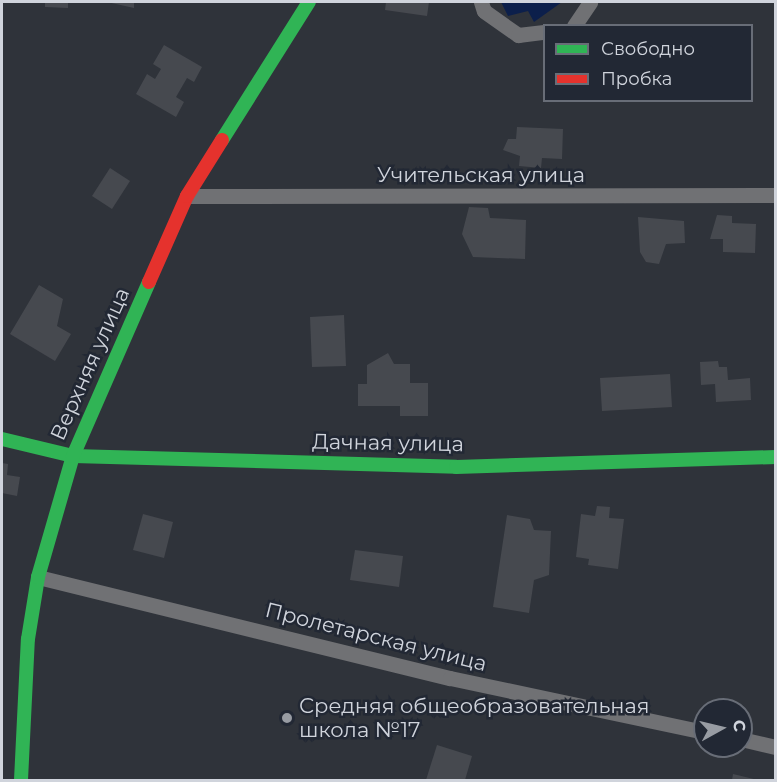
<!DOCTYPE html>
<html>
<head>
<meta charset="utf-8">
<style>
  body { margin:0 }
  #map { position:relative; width:777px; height:782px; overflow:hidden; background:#2f333a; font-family:Montserrat,sans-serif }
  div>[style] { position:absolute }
  .water>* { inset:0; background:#0c1f4b }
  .building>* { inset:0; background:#46494f }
  .street>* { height:15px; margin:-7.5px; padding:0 7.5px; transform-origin:7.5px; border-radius:7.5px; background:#707174 }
  .fast>* { height:14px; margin:-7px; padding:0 7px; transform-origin:7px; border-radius:7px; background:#30b455 }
  .jam>* { height:14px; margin:-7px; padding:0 7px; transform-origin:7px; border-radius:7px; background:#e5322d }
  .dots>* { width:16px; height:16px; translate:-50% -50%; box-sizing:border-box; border:3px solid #222834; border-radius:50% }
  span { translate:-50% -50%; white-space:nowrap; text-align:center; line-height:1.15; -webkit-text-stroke:5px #222834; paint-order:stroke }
  .street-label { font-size:21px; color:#d0d4dc }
  .poi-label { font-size:21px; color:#d0d4dc }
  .left { translate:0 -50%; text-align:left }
  .frame { position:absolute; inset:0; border:3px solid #d0d4dc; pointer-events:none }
  .legend { position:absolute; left:543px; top:24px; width:210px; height:78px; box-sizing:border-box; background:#222834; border:2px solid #686d77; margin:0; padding:8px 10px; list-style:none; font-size:18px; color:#d0d4dc }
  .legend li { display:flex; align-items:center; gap:12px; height:30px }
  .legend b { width:30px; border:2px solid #686d77 }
  .north { position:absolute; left:693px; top:698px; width:60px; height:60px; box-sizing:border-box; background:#222834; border:2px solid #686d77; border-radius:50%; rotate:82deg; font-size:16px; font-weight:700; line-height:24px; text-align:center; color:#d0d4dc }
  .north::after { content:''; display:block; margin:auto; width:21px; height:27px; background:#989ca3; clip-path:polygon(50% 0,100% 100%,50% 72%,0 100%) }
</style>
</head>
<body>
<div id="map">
  <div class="water">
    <i style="clip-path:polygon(501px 2px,562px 2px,534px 22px,528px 11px,508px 16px)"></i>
  </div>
  <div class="building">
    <i style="clip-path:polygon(45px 2px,68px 2px,68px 8px,45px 7px)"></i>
    <i style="clip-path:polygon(107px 2px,134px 2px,134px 8px)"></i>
    <i style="clip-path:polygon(386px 2px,429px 2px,427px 16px,385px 10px)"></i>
    <i style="clip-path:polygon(164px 45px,202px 67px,194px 82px,187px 78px,176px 97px,184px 102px,176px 117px,136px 94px,147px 74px,155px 79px,161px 69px,153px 64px)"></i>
    <i style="clip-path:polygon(517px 127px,563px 129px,562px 159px,542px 158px,541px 168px,519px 166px,520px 156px,503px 150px,508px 139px,516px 139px)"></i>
    <i style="clip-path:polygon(110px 168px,130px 181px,112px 209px,92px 196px)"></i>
    <i style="clip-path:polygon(469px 207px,488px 208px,490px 218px,526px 220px,525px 259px,473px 257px,462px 234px)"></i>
    <i style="clip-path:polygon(717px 215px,732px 216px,732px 223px,756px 224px,755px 253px,723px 252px,723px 239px,710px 239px)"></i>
    <i style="clip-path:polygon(638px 217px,684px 221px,685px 243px,666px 244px,659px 264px,646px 262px,640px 252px)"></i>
    <i style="clip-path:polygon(39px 285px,63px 299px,57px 326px,71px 334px,55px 361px,10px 334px)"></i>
    <i style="clip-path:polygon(344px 315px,346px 366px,312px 367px,310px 317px)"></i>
    <i style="clip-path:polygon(388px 353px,394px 364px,410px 364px,410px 383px,428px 383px,428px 416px,400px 416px,400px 406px,358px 406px,358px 384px,367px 384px,367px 365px)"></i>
    <i style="clip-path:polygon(718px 361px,719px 367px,727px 367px,728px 380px,750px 378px,751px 400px,716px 402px,715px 384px,701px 385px,700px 362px)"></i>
    <i style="clip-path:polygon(670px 374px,672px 407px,602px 411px,600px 378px)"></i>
    <i style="clip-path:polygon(2px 463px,8px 464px,7px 475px,20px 477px,17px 496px,2px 493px)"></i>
    <i style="clip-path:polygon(597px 506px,610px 507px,609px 518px,624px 519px,618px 569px,588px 565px,589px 559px,576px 557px,581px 514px,595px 516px)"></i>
    <i style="clip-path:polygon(143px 514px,173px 522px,164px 558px,133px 550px)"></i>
    <i style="clip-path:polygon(507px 515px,530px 519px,534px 530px,551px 531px,549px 575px,534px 580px,529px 613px,493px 607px)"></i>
    <i style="clip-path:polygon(355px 550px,403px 556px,399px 587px,350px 580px)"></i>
    <i style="clip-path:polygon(437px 745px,472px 756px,465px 780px,426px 780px)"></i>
    <i style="clip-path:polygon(733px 774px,758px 780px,732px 780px)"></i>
  </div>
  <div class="street">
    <i style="left:481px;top:2px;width:9px;rotate:72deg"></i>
    <i style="left:484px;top:11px;width:42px;rotate:35.2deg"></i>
    <i style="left:518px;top:35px;width:26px;rotate:-7deg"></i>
    <i style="left:574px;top:26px;width:29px;rotate:-56deg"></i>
    <i style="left:187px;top:196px;width:589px;rotate:-0.1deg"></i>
    <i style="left:38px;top:577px;width:424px;rotate:13.8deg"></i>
    <i style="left:450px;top:678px;width:261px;rotate:12deg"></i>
    <i style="left:741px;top:739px;width:36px;rotate:13deg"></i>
  </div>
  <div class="fast">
    <i style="left:222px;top:140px;width:163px;rotate:-57.8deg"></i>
    <i style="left:2px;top:439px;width:73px;rotate:13.5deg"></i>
    <i style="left:73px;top:456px;width:383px;rotate:1.6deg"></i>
    <i style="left:456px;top:467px;width:320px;rotate:-1.8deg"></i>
    <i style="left:21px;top:780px;width:141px;rotate:-87.2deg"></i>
    <i style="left:28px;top:639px;width:63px;rotate:-80.8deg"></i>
    <i style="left:38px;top:577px;width:126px;rotate:-73.9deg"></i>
    <i style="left:73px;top:456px;width:190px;rotate:-66.4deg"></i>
  </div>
  <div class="jam">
    <i style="left:149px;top:282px;width:94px;rotate:-66.2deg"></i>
    <i style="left:187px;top:196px;width:66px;rotate:-58deg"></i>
  </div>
  <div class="dots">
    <i style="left:287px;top:718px;background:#989ca3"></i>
  </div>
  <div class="street-label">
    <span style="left:481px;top:175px">Учительская улица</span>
    <span style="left:90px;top:364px;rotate:-66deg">Верхняя улица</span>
    <span style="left:388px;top:443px;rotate:1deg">Дачная улица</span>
    <span style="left:376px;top:637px;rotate:14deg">Пролетарская улица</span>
  </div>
  <div class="poi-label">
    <span class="left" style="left:299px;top:718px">Средняя общеобразовательная<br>школа №17</span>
  </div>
  <div class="frame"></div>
  <ul class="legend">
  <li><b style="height:8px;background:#30b455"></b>Свободно</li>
  <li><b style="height:8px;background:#e5322d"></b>Пробка</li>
  </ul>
  <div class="north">С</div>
</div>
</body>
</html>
